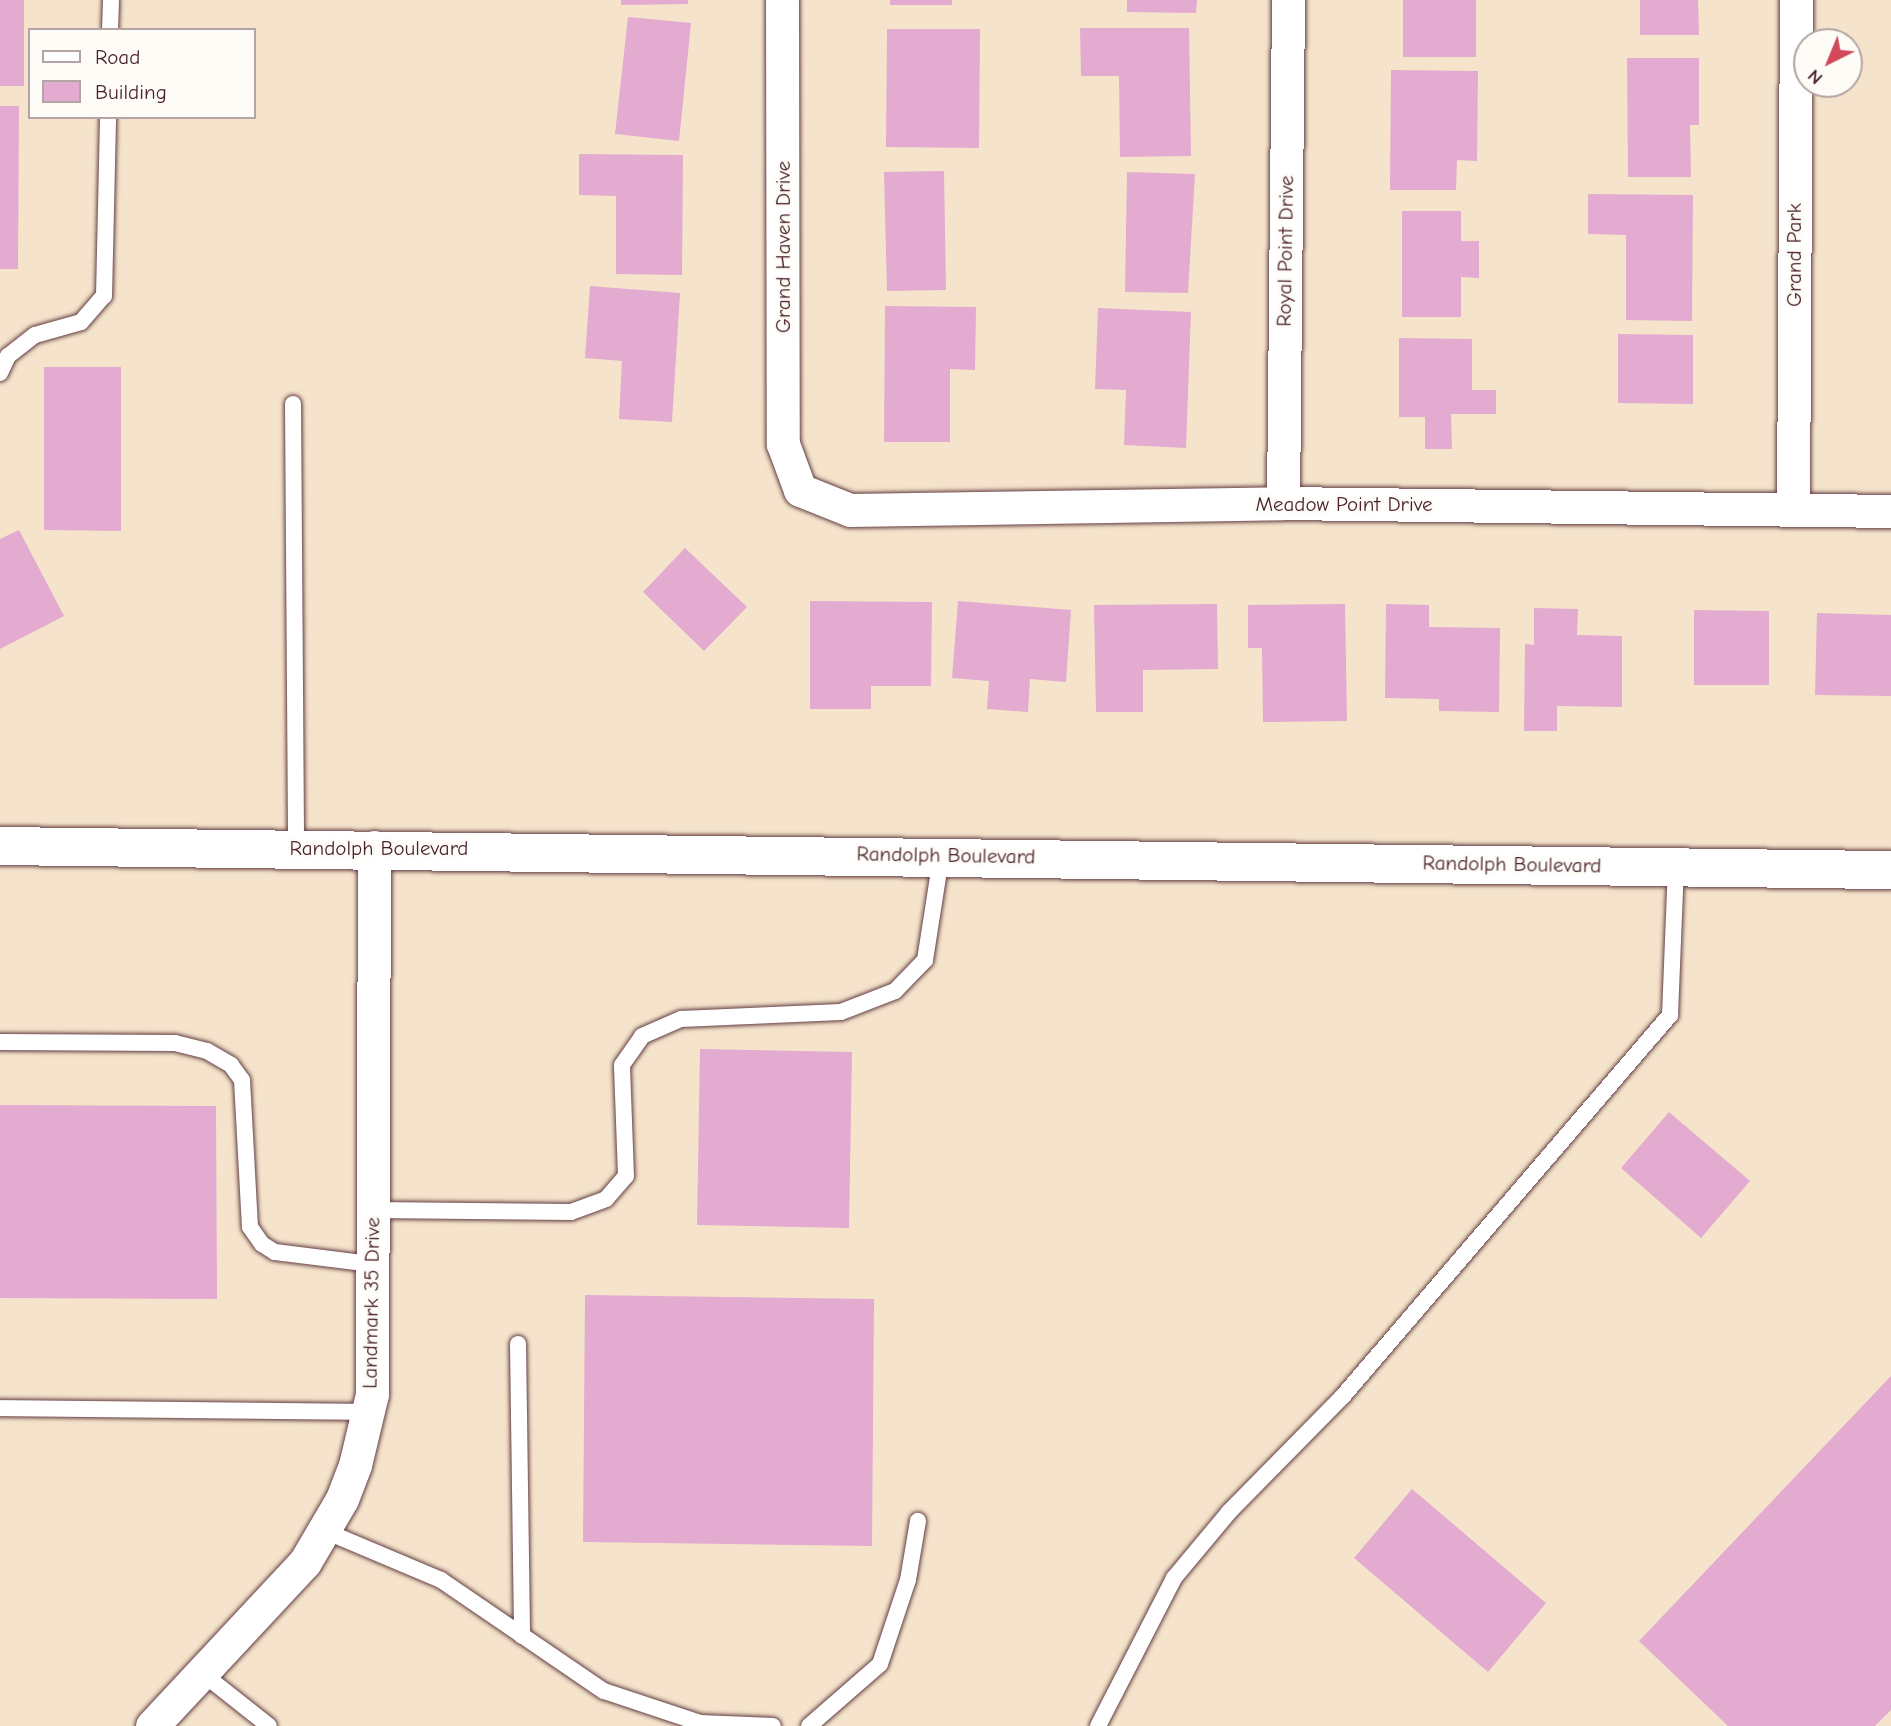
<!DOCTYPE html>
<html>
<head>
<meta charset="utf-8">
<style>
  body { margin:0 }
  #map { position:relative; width:1891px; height:1726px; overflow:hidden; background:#f5e4cb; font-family:"Comic Neue",sans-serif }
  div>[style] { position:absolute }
  .building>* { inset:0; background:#e2abcf }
  .roads { filter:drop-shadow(0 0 2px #643d43) drop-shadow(0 0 2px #643d43) }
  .service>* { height:16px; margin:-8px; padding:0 8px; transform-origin:8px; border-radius:8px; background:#fff }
  .minor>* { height:33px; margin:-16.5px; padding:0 16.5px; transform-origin:16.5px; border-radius:16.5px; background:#fff }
  .secondary>* { height:38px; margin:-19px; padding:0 19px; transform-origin:19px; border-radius:19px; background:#fff }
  span { translate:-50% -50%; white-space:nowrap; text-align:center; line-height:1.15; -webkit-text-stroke:6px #fdfcf7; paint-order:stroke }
  .street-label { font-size:21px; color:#4a1f2b }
  .legend { position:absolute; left:28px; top:28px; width:228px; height:91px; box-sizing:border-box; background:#fdfcf7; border:2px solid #b5a4a5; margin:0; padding:9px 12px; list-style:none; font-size:21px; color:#4a1f2b }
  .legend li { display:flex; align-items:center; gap:14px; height:35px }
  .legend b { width:35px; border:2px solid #b5a4a5 }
  .north { position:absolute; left:1793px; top:28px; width:70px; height:70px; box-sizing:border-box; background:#fdfcf7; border:2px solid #b5a4a5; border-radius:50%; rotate:223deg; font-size:19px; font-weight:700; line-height:28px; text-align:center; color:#4a1f2b }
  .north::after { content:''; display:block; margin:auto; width:24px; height:32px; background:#d1495b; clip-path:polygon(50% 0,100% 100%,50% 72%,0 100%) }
</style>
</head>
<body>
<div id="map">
  <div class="building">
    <i style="clip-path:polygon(0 0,24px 0,24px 86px,0 86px)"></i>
    <i style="clip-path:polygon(621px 0,688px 0,688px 4px,621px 5px)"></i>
    <i style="clip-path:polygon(890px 0,952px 0,952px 5px,890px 5px)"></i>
    <i style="clip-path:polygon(1127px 0,1197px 0,1196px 13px,1127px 12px)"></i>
    <i style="clip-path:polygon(1403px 0,1476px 0,1476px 57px,1403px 57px)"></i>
    <i style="clip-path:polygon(1640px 0,1698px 0,1699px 35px,1640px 35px)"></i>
    <i style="clip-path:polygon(628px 17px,691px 23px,679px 141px,615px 134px)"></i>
    <i style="clip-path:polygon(1080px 28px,1189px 28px,1191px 156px,1120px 157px,1119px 76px,1081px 76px)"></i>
    <i style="clip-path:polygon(887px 29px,980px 29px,979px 148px,886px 147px)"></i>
    <i style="clip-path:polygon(1627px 58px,1699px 58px,1699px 125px,1690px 125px,1691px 177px,1628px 177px)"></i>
    <i style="clip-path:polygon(1391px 70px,1478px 71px,1477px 161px,1457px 160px,1456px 190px,1390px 190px)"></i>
    <i style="clip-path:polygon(0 106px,19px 106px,18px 269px,0 269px)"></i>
    <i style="clip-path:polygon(579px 154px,683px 155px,682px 275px,616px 274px,616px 196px,579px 195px)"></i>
    <i style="clip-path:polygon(944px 171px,946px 290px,887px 291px,884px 172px)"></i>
    <i style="clip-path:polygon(1127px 172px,1195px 174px,1188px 293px,1125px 292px)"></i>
    <i style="clip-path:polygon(1588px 194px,1693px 195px,1692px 321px,1626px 320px,1626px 235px,1588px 234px)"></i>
    <i style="clip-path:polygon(1402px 211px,1461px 211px,1461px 241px,1479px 241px,1479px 278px,1461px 277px,1461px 317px,1402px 317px)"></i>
    <i style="clip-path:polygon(590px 286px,680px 293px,672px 422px,619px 419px,622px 361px,585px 358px)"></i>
    <i style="clip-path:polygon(885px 306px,976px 307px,975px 370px,950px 369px,950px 442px,884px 442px)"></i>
    <i style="clip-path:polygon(1098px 308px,1191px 312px,1186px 448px,1124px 445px,1126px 390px,1095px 389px)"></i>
    <i style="clip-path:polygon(1618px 334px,1693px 335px,1693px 404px,1618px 403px)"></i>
    <i style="clip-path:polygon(1399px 338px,1472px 339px,1472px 390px,1496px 390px,1496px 414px,1451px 414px,1452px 449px,1425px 449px,1425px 417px,1399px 417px)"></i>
    <i style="clip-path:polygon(44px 367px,121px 367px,121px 531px,44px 530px)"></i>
    <i style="clip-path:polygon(19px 530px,64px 616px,0 649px,0 539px)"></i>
    <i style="clip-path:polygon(685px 548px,747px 607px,704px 651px,643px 592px)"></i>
    <i style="clip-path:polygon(810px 601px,932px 602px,931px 686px,871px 686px,871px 709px,810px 709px)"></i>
    <i style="clip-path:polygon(958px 601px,1071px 610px,1066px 682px,1030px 679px,1028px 712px,987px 709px,989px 681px,952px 678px)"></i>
    <i style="clip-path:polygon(1217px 604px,1218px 669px,1143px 670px,1143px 712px,1096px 712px,1094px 605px)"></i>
    <i style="clip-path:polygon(1345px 604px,1347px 721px,1263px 722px,1262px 648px,1248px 648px,1248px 605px)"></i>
    <i style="clip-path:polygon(1386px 604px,1429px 605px,1429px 627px,1500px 628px,1499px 712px,1439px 711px,1439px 699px,1385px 698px)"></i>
    <i style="clip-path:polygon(1534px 608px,1578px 609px,1577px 635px,1622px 636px,1622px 707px,1557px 706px,1557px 731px,1524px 731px,1525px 644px,1534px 645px)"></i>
    <i style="clip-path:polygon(1694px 610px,1769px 611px,1769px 685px,1694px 685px)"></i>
    <i style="clip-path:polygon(1817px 613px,1891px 615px,1891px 696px,1815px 695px)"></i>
    <i style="clip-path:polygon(700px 1049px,852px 1052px,849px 1228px,697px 1225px)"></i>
    <i style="clip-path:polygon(0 1105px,216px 1106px,217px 1299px,0 1298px)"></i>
    <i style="clip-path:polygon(1669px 1112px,1750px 1181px,1701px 1238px,1621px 1168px)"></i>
    <i style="clip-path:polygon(585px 1295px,874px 1299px,872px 1546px,583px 1542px)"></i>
    <i style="clip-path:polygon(1891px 1376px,1891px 1710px,1875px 1726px,1728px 1726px,1639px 1641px)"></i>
    <i style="clip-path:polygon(1412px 1489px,1546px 1603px,1488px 1672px,1354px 1558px)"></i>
  </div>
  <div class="roads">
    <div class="service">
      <i style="left:110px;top:30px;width:30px;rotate:-88deg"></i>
      <i style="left:0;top:373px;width:19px;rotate:-65deg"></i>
      <i style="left:8px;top:356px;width:34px;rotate:-38deg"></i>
      <i style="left:35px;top:335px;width:48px;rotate:-15.8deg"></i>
      <i style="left:81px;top:322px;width:35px;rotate:-49deg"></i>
      <i style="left:104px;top:296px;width:179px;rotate:-88.7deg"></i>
      <i style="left:293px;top:404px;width:443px;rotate:89.6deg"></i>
      <i style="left:0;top:1042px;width:175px;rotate:0.3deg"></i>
      <i style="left:175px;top:1043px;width:33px;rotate:14deg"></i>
      <i style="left:207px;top:1051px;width:28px;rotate:30deg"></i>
      <i style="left:231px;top:1065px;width:19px;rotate:54deg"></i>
      <i style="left:242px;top:1080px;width:147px;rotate:86.9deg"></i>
      <i style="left:250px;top:1227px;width:21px;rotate:55deg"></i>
      <i style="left:262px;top:1244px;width:15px;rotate:32deg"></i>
      <i style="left:275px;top:1252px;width:98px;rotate:7.1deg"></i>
      <i style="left:372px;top:1210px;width:199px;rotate:0.6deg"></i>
      <i style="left:571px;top:1212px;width:37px;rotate:-20deg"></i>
      <i style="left:606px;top:1199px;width:30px;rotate:-49deg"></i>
      <i style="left:626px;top:1176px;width:111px;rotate:-92.1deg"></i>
      <i style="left:622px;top:1065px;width:35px;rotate:-55deg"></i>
      <i style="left:642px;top:1036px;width:43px;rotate:-23.6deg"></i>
      <i style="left:681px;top:1019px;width:160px;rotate:-2.5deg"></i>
      <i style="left:841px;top:1012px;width:58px;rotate:-21.3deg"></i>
      <i style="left:895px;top:991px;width:43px;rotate:-45.9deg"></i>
      <i style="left:925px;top:960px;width:103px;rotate:-81.1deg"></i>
      <i style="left:518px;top:1344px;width:292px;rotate:89.2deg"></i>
      <i style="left:0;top:1408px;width:367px;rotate:0.6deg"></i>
      <i style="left:325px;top:1531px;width:126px;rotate:22.9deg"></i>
      <i style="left:441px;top:1580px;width:197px;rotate:34.3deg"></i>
      <i style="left:604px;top:1691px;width:101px;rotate:18.4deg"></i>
      <i style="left:700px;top:1723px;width:73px;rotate:2.4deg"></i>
      <i style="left:202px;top:1673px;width:85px;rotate:38.3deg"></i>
      <i style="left:809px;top:1726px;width:94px;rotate:-41.1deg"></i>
      <i style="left:880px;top:1664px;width:89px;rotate:-71.6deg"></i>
      <i style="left:908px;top:1580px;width:60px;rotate:-80.4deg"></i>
      <i style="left:1098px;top:1726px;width:166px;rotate:-62.8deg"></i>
      <i style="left:1174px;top:1578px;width:86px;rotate:-50.2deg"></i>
      <i style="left:1229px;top:1512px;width:163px;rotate:-45.5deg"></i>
      <i style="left:1343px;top:1396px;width:502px;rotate:-49.36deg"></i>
      <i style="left:1670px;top:1015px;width:149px;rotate:-87.7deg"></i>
    </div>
    <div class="minor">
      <i style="left:782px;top:0;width:444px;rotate:89.9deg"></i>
      <i style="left:783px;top:444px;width:49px;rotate:69.7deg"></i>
      <i style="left:800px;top:490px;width:54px;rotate:21.8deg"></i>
      <i style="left:850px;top:510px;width:433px;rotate:-0.9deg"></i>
      <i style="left:1283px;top:503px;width:608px;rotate:0.75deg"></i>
      <i style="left:1283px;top:503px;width:503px;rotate:-89.43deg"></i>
      <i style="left:1793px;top:509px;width:509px;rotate:-89.66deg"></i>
      <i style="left:152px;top:1726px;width:224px;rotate:-47deg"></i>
      <i style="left:305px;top:1562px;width:73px;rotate:-59.6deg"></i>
      <i style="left:342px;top:1499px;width:36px;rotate:-69deg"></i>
      <i style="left:355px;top:1465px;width:73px;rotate:-76.5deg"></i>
      <i style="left:372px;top:1394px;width:547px;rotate:-89.79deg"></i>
    </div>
    <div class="secondary">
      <i style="left:0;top:846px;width:1891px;rotate:0.73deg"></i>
    </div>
  </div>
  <div class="street-label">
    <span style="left:783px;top:247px;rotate:-90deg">Grand Haven Drive</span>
    <span style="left:1285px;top:251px;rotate:-89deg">Royal Point Drive</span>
    <span style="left:1794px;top:255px;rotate:-90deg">Grand Park</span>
    <span style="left:1344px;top:504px">Meadow Point Drive</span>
    <span style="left:379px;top:848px">Randolph Boulevard</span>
    <span style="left:946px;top:855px;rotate:1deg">Randolph Boulevard</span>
    <span style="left:1512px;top:864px;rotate:1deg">Randolph Boulevard</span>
    <span style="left:371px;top:1303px;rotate:-89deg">Landmark 35 Drive</span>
  </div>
  <ul class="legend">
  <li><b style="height:9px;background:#fff"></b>Road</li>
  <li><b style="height:19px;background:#e2abcf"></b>Building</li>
  </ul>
  <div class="north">N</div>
</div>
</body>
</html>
